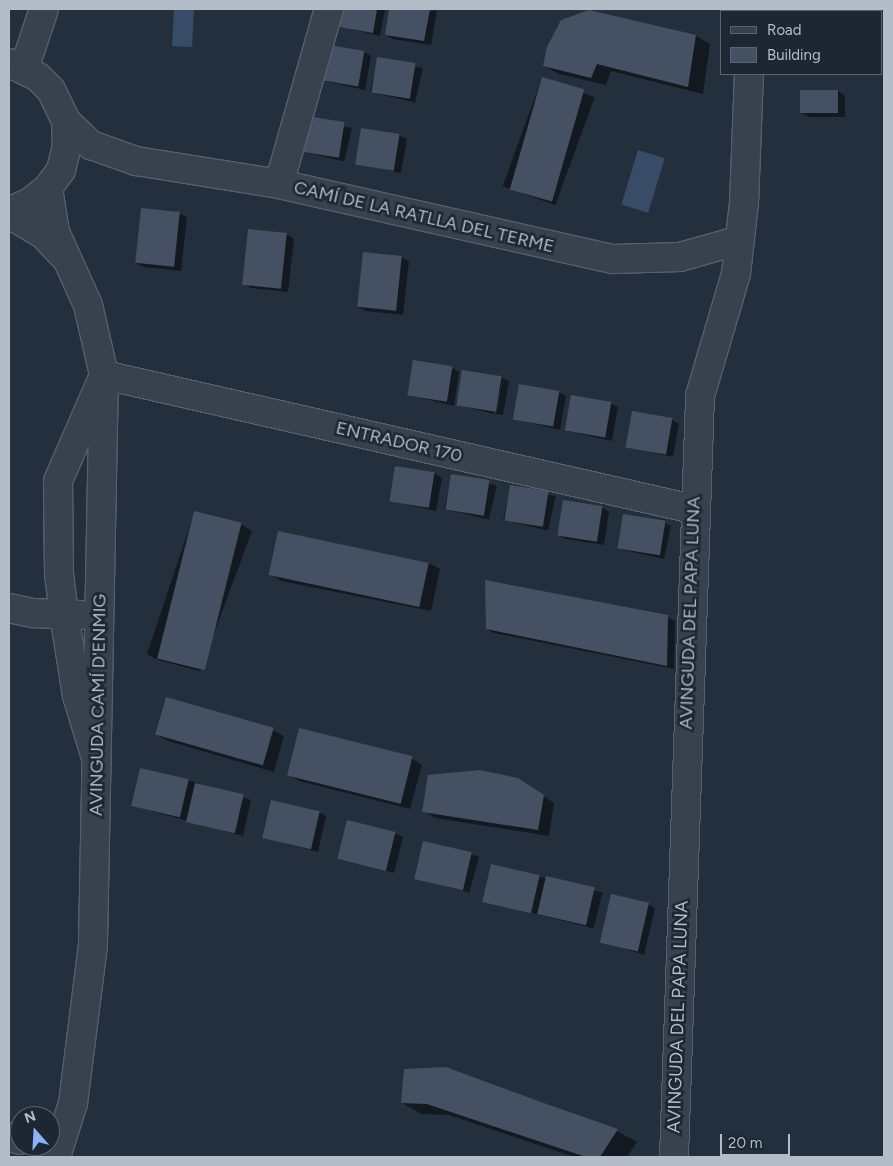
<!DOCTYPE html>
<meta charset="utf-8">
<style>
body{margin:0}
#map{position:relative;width:893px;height:1166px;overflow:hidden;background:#242f3e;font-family:Figtree,sans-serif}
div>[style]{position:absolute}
.water>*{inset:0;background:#394c67;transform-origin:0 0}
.shadow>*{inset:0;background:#0007;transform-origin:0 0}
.building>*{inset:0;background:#455162;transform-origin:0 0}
.roads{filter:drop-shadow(1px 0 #565f6c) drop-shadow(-1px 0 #565f6c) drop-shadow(0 1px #565f6c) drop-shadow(0 -1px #565f6c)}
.minor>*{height:28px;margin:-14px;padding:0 14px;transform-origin:14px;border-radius:14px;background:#38414e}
span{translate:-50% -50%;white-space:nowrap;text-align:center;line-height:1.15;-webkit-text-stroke:5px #1d2633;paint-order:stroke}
.street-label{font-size:18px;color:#b4bcc9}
.frame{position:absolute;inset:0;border:10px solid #b4bcc9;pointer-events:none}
.legend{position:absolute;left:720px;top:10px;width:162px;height:65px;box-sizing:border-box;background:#1d2633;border:1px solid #59626f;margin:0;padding:6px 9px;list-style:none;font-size:15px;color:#b4bcc9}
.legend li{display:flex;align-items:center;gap:10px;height:25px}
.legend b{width:25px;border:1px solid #59626f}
.north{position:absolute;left:10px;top:1106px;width:50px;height:50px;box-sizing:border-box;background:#1d2633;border:1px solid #59626f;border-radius:50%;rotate:341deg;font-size:14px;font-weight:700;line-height:20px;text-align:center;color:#b4bcc9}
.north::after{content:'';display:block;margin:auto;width:18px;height:22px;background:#8ab4f8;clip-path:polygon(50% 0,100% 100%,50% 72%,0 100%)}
.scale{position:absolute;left:720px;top:1134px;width:70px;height:22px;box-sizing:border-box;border:2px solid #b4bcc9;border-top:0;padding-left:6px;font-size:15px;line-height:18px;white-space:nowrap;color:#b4bcc9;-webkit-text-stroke:4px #1d2633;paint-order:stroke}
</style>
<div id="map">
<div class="water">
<i style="left:174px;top:9px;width:20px;height:37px;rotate:3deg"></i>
<i style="left:638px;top:150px;width:28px;height:57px;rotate:17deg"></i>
</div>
<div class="shadow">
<i style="clip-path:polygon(338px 9px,385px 9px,380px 36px,335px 25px)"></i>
<i style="clip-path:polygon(390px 9px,437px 11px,431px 45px,393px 39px,386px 35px)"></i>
<i style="clip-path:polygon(696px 36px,710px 44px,703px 94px,611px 71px,606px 85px,559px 74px,544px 66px)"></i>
<i style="clip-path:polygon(364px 52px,371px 56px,365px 90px,320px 80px)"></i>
<i style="left:378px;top:58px;width:46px;height:35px;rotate:13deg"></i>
<i style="left:542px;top:78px;width:56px;height:115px;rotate:20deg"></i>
<i style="clip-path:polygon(838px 91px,845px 96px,845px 117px,809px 117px,801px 113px)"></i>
<i style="left:307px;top:118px;width:46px;height:34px;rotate:13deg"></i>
<i style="clip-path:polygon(399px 135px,407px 139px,401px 173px,356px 163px)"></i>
<i style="clip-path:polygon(179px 213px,187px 217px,181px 271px,144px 267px,136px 263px)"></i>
<i style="clip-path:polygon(287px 234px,294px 239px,288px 292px,251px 288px,244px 284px)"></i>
<i style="clip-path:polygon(401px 257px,409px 261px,403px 315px,366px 311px,358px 307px)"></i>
<i style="clip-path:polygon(452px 368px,459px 372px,454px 406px,408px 395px)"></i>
<i style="clip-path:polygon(501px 377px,509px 381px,503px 415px,496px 414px,503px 378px,494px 414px,458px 405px)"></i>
<i style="clip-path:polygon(559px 392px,566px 396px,560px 430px,515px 419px)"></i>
<i style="clip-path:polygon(610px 403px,618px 407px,612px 441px,567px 431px)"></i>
<i style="clip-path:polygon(672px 420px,679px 424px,673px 457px,628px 447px)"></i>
<i style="clip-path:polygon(434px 473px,442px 478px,436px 511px,391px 501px)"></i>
<i style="left:452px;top:475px;width:46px;height:35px;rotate:13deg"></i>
<i style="left:511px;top:486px;width:46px;height:35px;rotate:13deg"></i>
<i style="clip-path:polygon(602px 507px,609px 512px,604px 545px,566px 539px,558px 535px)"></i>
<i style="clip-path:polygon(194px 513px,241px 524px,252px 531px,200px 671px,158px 660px,147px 654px)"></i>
<i style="clip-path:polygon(664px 522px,671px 526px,664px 559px,619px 549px)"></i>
<i style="clip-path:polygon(429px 563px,440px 569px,431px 611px,281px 581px,270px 574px)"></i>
<i style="clip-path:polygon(667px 617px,675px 621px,674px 669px,494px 633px,487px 629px)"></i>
<i style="clip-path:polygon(273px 730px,284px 736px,274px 772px,168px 741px,157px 735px)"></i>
<i style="clip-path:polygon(411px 758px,422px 765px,410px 809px,299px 781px,288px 774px)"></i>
<i style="clip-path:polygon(188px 780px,251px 800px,243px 836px,133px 806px)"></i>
<i style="clip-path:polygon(529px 786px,554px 803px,549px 836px,435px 818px,424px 811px)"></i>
<i style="clip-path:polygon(319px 812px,326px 816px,318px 852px,264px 837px)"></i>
<i style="clip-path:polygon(395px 833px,403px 837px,394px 873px,340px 858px)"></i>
<i style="left:424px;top:842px;width:57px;height:37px;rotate:15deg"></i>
<i style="left:492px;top:865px;width:114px;height:37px;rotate:14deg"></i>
<i style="clip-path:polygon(648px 904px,655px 908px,644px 955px,600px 941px)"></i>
<i style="clip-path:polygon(446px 1068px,617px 1131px,637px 1142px,627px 1157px,574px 1157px,449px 1115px,422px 1114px,402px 1103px)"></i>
</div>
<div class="building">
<i style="clip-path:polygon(336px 9px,377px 9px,373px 33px,334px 26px)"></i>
<i style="clip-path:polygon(389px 9px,430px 9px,424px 41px,385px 35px)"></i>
<i style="clip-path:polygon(589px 10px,696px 35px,688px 87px,597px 64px,591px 78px,543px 66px,547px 47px,561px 20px)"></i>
<i style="left:324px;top:44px;width:41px;height:36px;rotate:10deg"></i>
<i style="left:377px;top:57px;width:39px;height:36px;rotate:9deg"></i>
<i style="left:542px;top:77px;width:44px;height:117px;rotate:16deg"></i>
<i style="left:800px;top:90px;width:38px;height:23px"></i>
<i style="left:306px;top:116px;width:39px;height:36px;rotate:9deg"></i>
<i style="left:361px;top:128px;width:39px;height:37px;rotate:9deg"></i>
<i style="left:141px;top:208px;width:39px;height:55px;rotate:6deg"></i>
<i style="left:248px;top:229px;width:39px;height:56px;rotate:6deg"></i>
<i style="left:363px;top:252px;width:39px;height:55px;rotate:6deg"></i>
<i style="left:413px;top:360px;width:40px;height:36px;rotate:9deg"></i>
<i style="left:462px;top:370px;width:40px;height:36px;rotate:9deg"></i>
<i style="left:519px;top:384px;width:41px;height:36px;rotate:10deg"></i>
<i style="left:571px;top:395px;width:41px;height:36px;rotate:10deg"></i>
<i style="left:632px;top:411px;width:41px;height:37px;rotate:10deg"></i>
<i style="left:395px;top:466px;width:40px;height:36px;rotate:9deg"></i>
<i style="left:451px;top:474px;width:39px;height:36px;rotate:9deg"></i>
<i style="left:510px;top:485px;width:39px;height:36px;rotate:9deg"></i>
<i style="left:563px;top:500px;width:40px;height:36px;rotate:9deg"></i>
<i style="left:194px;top:511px;width:49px;height:152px;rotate:14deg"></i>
<i style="left:623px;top:514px;width:43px;height:35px;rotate:9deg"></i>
<i style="left:278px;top:531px;width:154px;height:45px;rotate:12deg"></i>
<i style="clip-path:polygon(485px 580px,668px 615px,667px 666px,486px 629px)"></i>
<i style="left:166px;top:697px;width:112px;height:39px;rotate:16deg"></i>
<i style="left:299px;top:728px;width:117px;height:49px;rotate:14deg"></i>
<i style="left:140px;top:768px;width:50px;height:39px;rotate:13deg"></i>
<i style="clip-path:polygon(479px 770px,518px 778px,544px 795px,538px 830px,422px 812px,428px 775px)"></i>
<i style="left:195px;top:783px;width:50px;height:40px;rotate:13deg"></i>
<i style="left:271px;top:800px;width:50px;height:39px;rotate:13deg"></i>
<i style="left:347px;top:820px;width:50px;height:40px;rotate:14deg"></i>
<i style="left:423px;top:841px;width:50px;height:39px;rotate:13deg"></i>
<i style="left:491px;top:864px;width:50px;height:39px;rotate:13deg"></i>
<i style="left:546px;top:876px;width:50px;height:39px;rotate:13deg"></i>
<i style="left:611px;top:894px;width:39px;height:50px;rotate:13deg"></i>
<i style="clip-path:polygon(446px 1067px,538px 1101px,618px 1129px,600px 1157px,586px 1157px,427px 1104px,401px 1103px,404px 1069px)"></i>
</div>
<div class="roads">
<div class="minor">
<i style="left:751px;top:11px;width:2px;rotate:-90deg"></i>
<i style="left:9px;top:63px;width:32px;rotate:26deg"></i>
<i style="left:38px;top:77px;width:18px;rotate:45deg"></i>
<i style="left:51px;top:90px;width:34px;rotate:64deg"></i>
<i style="left:66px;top:121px;width:25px;rotate:88deg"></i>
<i style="left:67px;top:146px;width:25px;rotate:104deg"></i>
<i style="left:61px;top:170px;width:22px;rotate:126deg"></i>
<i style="left:48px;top:188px;width:24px;rotate:142deg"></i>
<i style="left:29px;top:203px;width:22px;rotate:158deg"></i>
<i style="left:24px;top:69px;width:63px;rotate:-71.6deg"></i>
<i style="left:66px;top:121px;width:35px;rotate:44deg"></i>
<i style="left:91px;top:145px;width:48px;rotate:19.6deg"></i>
<i style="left:136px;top:161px;width:145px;rotate:9.1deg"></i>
<i style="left:279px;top:184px;width:342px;rotate:12.7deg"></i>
<i style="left:613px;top:259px;width:67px;rotate:-1.7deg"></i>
<i style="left:680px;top:257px;width:62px;rotate:-15.8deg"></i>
<i style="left:279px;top:184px;width:182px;rotate:-74.1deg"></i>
<i style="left:48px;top:188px;width:45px;rotate:81deg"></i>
<i style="left:55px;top:232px;width:80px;rotate:65.7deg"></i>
<i style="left:88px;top:305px;width:72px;rotate:77.1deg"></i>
<i style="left:104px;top:375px;width:570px;rotate:91.11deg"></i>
<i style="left:93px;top:945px;width:159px;rotate:97.2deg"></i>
<i style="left:73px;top:1103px;width:57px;rotate:107.5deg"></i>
<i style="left:9px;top:214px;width:41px;rotate:31deg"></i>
<i style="left:44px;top:235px;width:26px;rotate:47deg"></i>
<i style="left:9px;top:608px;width:25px;rotate:12deg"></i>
<i style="left:33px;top:613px;width:47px;rotate:2.4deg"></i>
<i style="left:96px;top:758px;width:65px;rotate:-107deg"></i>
<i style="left:77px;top:696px;width:83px;rotate:-99deg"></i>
<i style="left:64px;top:614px;width:40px;rotate:-97.1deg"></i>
<i style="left:59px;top:574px;width:93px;rotate:-90.6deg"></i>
<i style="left:58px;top:481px;width:116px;rotate:-66.5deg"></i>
<i style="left:104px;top:375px;width:604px;rotate:12.82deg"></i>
<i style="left:9px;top:1137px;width:11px;rotate:15deg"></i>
<i style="left:674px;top:1157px;width:761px;rotate:-88.04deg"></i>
<i style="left:700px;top:396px;width:127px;rotate:-73.6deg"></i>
<i style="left:736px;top:274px;width:71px;rotate:-83.6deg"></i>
<i style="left:744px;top:203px;width:129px;rotate:-87.8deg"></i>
</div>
</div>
<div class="street-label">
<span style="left:424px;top:217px;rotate:13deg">CAMÍ DE LA RATLLA DEL TERME</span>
<span style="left:399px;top:442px;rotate:13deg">ENTRADOR 170</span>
<span style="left:690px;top:613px;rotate:-88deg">AVINGUDA DEL PAPA LUNA</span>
<span style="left:98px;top:705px;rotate:-89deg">AVINGUDA CAMÍ D'ENMIG</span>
<span style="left:678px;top:1017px;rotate:-88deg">AVINGUDA DEL PAPA LUNA</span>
</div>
<div class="frame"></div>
<ul class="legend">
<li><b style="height:6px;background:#38414e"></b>Road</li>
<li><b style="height:14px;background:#455162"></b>Building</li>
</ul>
<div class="north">N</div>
<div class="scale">20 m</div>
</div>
